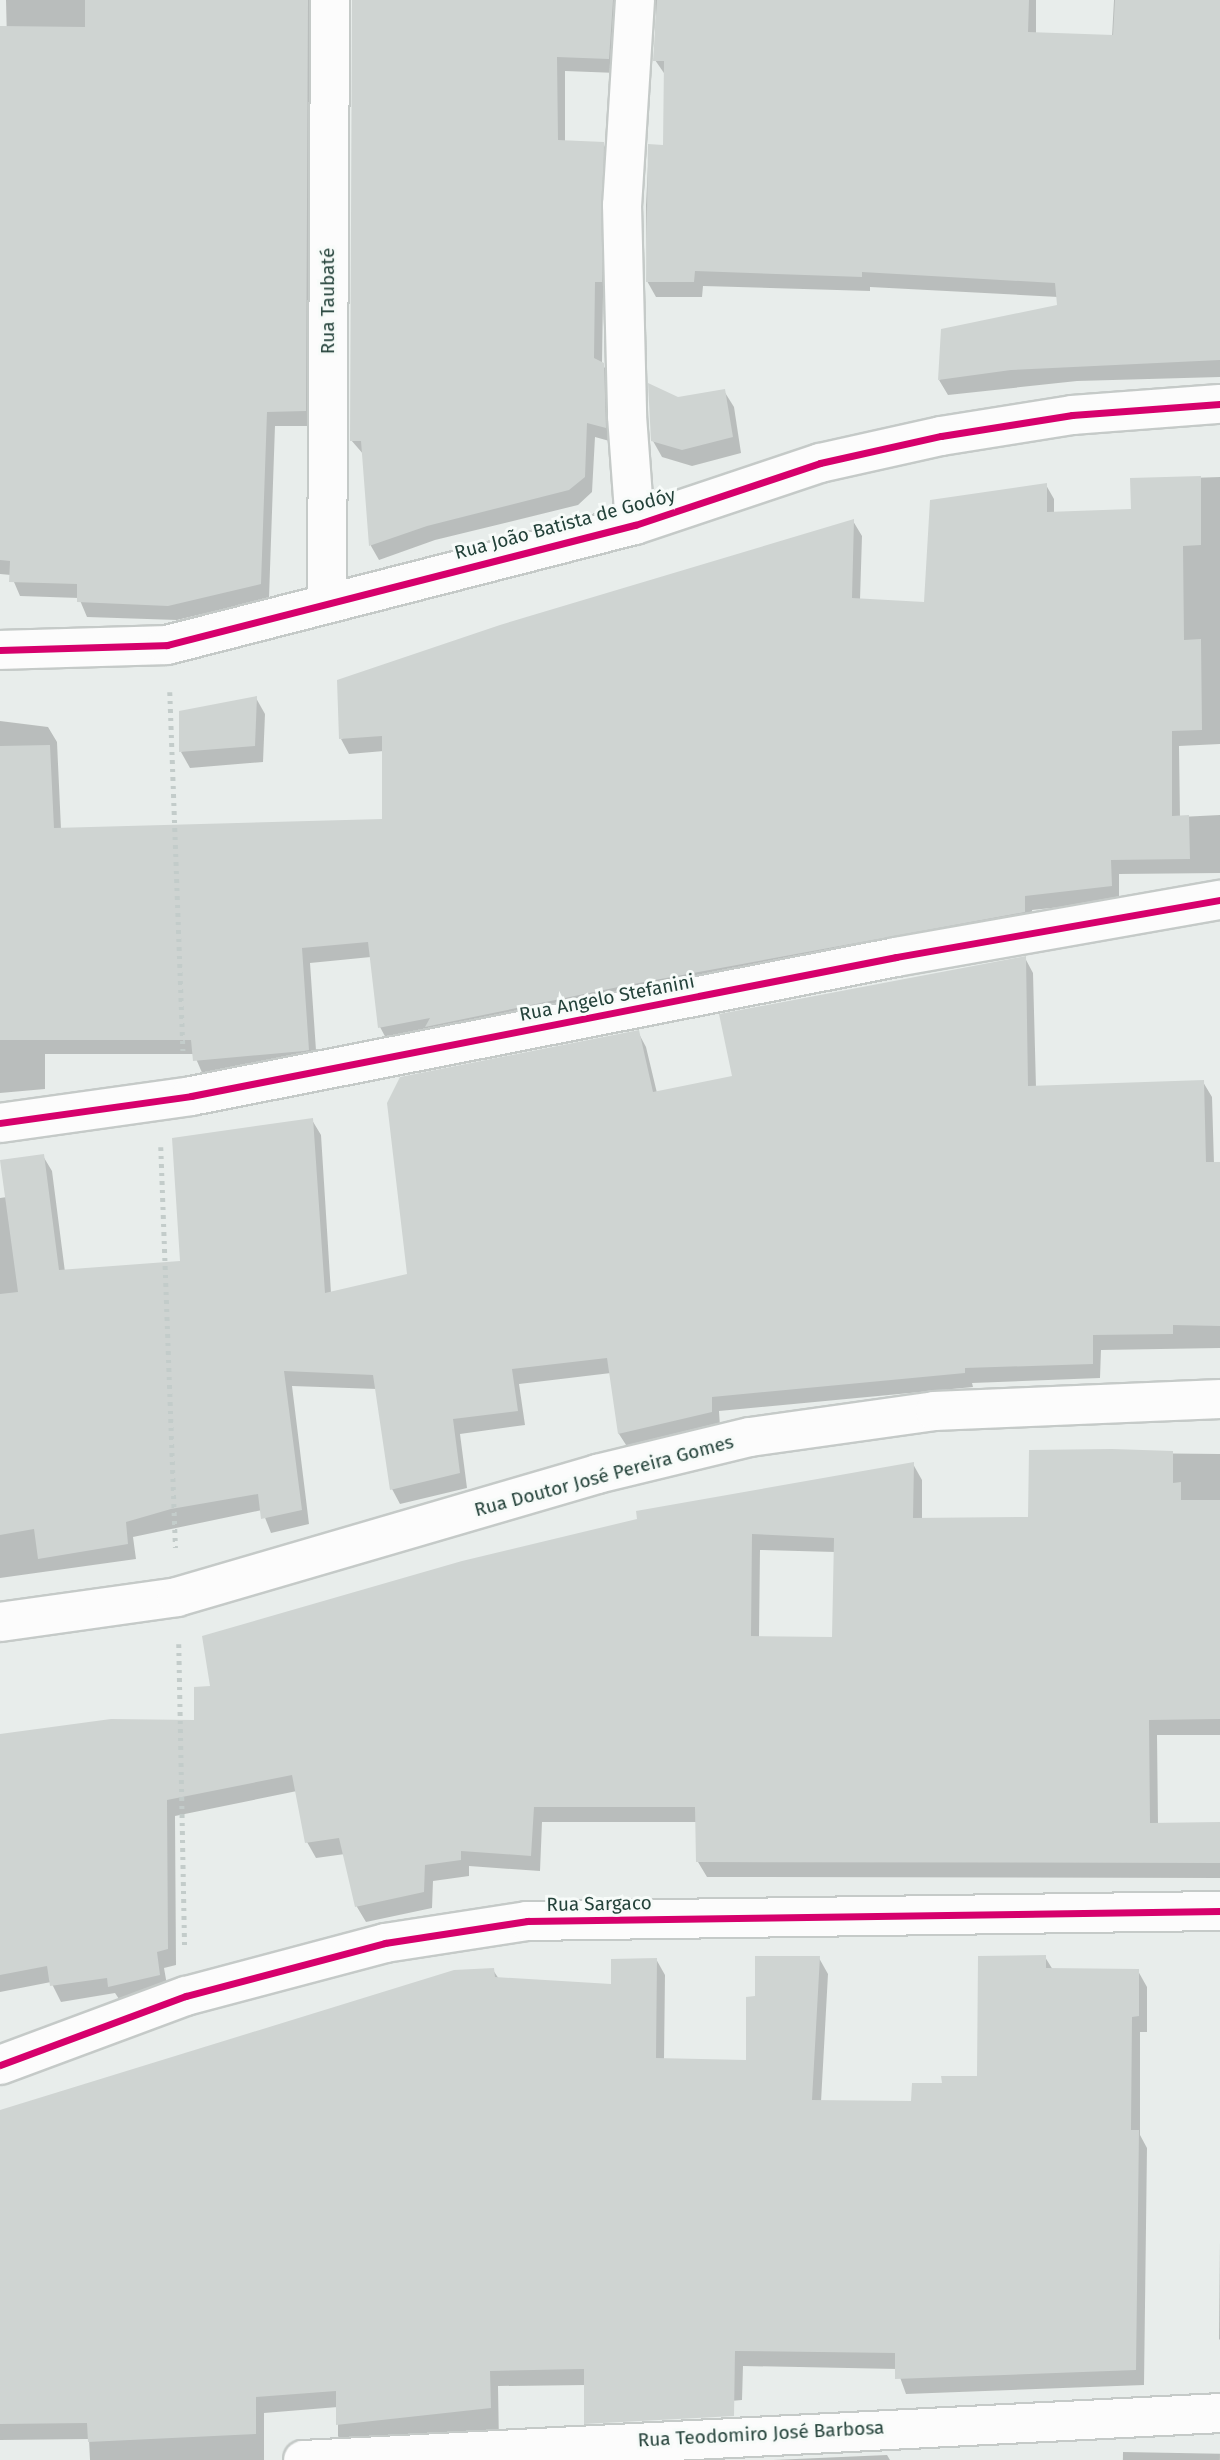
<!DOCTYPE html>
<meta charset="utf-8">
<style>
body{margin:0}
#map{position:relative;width:1220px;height:2460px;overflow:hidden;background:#e8edeb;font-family:"Fira Sans",sans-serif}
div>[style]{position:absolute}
.shadow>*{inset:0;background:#0003;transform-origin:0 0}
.building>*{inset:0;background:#cfd4d2}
.path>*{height:4.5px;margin-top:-2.25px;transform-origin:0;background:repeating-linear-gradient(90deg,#c3ccca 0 3.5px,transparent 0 8.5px)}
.roads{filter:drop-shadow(2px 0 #c5cac8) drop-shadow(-2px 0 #c5cac8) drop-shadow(0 2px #c5cac8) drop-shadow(0 -2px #c5cac8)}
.street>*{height:38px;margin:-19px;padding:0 19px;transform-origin:19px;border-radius:19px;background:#fcfcfc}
.secondary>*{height:38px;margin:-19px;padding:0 19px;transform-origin:19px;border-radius:19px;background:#fcfcfc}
.cycleway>*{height:7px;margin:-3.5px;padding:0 3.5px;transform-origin:3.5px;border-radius:3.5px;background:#d6006c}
span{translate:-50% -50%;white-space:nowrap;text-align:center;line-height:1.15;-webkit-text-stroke:6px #f7fbf9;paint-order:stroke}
.street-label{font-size:19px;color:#24423a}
</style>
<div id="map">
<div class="shadow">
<i style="clip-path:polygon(6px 0,325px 0,314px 426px,275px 426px,269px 598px,177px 620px,87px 617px,79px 598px,20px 596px,11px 575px,0 574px,0 37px,7px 41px)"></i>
<i style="clip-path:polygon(354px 0,621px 0,617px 73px,565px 71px,565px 142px,603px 144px,612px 159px,610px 296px,603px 296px,602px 363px,611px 379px,613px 442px,595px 437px,592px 492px,578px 505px,435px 540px,379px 560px,371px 546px,364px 455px,351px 440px)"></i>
<i style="clip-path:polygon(656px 0,1036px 0,1036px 34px,1112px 37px,1114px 0,1220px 0,1220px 377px,1077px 381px,948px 395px,939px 380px,1059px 306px,1058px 297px,870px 287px,870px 291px,703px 286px,702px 297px,656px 297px,647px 281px,646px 205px,649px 146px,665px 146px,666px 76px,655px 60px)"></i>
<i style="clip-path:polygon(724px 391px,734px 407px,741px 453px,692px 466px,662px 457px,653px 441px)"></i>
<i style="clip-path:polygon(1220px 477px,1220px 744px,1179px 746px,1180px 817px,1220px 815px,1220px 873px,1119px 874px,1119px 901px,1032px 910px,1033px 927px,388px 1042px,380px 1027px,371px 957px,310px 963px,317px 1065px,203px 1075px,194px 1054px,45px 1054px,45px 1089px,0 1093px,0 721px,48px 727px,57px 742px,61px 829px,384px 821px,384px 751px,349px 754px,341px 739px,853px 521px,862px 536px,860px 600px,926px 604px,932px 501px,1046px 485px,1054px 499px,1054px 514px,1133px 511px,1132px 480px)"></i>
<i style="clip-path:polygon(256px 698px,265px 714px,263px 762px,190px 768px,181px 752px)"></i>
<i style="clip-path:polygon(1025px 958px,1033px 973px,1036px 1087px,1203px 1082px,1212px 1097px,1214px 1164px,1220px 1163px,1220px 1348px,1101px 1350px,1100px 1378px,972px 1383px,973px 1387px,719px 1411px,720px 1427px,628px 1448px,619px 1434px,611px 1373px,519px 1384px,525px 1425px,460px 1434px,467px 1488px,400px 1504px,392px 1489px,377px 1389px,292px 1386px,309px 1524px,271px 1533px,262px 1510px,133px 1537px,136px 1559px,0 1578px,0 1198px,7px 1197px,43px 1156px,52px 1171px,65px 1272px,182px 1262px,312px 1120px,321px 1135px,331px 1293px,409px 1275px,638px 1032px,646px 1047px,657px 1093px,735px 1077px)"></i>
<i style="clip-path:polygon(evenodd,1030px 1452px,1220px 1454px,1220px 1735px,1157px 1735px,1158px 1824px,1220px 1824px,1220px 1878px,707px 1877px,698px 1862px,697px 1822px,542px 1822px,540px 1871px,469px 1866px,469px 1876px,433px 1881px,432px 1908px,366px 1922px,357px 1907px,345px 1854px,316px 1858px,307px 1842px,297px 1791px,175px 1816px,176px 1965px,164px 1968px,167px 1985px,119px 1999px,115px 1993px,61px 2002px,51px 1982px,0 1992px,0 1736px,196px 1722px,212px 1688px,913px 1464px,922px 1480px,922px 1520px,1030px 1519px,1030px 1452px,760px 1550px,835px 1552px,834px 1639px,759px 1637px,760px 1550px)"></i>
<i style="clip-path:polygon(1045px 1957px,1053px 1970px,1138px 1971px,1147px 1987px,1147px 2032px,1140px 2032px,1140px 2135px,1147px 2148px,1144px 2385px,906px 2394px,897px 2369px,743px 2366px,742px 2400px,595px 2413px,586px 2385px,498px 2386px,499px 2444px,347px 2452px,338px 2436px,338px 2407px,264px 2413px,264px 2460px,90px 2460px,89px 2439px,0 2440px,0 2112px,493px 1970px,499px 1979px,613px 1986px,656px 1959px,665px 1975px,664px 2060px,747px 2062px,756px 1998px,819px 1958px,828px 1974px,821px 2102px,913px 2103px,943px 2085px,978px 2078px)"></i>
<i style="clip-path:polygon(1220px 2240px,1220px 2340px,1219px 2339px)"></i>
<i style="left:1123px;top:2452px;width:97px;height:8px;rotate:1deg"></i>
<i style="clip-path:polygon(887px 2455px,890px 2460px,773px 2460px)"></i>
</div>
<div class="building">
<i style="clip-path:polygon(85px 0,308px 0,306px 411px,267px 412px,261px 584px,168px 606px,77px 602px,77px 584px,9px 582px,10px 561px,0 560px,0 26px,85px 27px)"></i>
<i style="clip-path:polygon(352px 0,613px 0,609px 59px,557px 57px,558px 140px,604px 142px,602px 282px,595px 282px,594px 358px,604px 363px,606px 428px,587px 423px,585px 477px,569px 490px,427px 526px,369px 546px,361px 441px,350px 441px)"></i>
<i style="clip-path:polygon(657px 0,1029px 0,1028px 32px,1113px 35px,1115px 0,1220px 0,1220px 360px,1011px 370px,938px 380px,941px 329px,1057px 305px,1055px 283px,862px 272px,862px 277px,695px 271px,694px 282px,646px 282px,648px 144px,663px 145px,664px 61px,653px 61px)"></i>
<i style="clip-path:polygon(648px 383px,678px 397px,725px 389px,733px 437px,682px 450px,651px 441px)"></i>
<i style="clip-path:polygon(1201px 476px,1201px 545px,1183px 546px,1184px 640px,1201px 639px,1202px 730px,1172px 731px,1172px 816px,1189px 815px,1190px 859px,1111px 860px,1112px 886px,1025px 896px,1025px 912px,628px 985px,425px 1027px,430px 1018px,378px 1028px,368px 942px,302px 948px,309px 1050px,304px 1051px,193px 1061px,191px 1040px,0 1040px,0 746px,50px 745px,54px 828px,382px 819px,382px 736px,339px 739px,337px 680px,500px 625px,854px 519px,852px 598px,924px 602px,930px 500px,1047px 483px,1047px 512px,1131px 509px,1130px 478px)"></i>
<i style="clip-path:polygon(257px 696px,255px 746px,179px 752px,179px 711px)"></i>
<i style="clip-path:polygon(1026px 956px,1028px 1086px,1204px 1080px,1206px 1162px,1220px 1162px,1220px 1326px,1173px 1325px,1173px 1334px,1093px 1335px,1093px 1364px,965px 1368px,965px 1373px,712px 1397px,712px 1412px,618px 1434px,607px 1358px,512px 1369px,518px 1411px,453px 1419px,460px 1473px,390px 1490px,373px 1375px,284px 1371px,302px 1510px,261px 1519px,258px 1494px,171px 1509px,126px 1522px,128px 1544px,38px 1559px,34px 1529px,0 1535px,0 1294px,18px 1292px,0 1160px,44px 1154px,59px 1270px,180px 1261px,172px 1138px,313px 1118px,325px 1293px,407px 1274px,387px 1103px,400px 1077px,639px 1030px,653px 1092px,732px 1076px,719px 1014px)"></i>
<i style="clip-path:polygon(evenodd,1112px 1449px,1173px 1451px,1173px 1483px,1181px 1482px,1181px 1500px,1220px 1500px,1220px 1719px,1149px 1720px,1150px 1823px,1220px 1822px,1220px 1863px,696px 1862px,695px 1807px,534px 1807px,531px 1856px,461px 1851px,461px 1860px,425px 1865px,424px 1892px,355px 1907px,339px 1838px,305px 1843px,292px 1775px,167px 1800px,168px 1949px,157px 1952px,160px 1975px,108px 1987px,107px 1978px,50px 1986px,47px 1966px,0 1975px,0 1734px,111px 1719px,194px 1720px,194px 1687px,210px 1686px,202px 1636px,462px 1561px,637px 1519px,636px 1511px,914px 1462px,913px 1518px,1028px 1517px,1029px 1450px,1112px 1449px,752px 1534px,834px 1538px,832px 1637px,751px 1636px,752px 1534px)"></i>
<i style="clip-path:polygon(1046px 1955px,1046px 1968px,1139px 1969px,1139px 2016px,1132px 2017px,1131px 2130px,1139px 2130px,1136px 2370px,895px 2379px,895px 2353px,735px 2351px,734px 2416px,584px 2424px,584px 2369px,490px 2371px,491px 2408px,336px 2425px,336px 2391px,256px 2397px,256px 2434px,88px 2442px,87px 2423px,0 2424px,0 2110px,454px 1970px,494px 1968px,495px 1977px,611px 1984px,611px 1959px,657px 1958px,656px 2058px,746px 2060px,746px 1997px,755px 1996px,755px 1956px,820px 1956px,812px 2100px,911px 2101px,912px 2083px,942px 2083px,941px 2076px,977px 2076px,978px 1956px)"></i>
</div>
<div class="path">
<i style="left:170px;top:692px;width:359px;rotate:87.9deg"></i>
<i style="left:161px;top:1147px;width:401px;rotate:87.9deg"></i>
<i style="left:179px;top:1644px;width:303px;rotate:88.9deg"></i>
</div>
<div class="roads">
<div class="street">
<i style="left:635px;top:0;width:205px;rotate:93.6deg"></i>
<i style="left:622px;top:205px;width:211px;rotate:88.6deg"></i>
<i style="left:627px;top:416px;width:109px;rotate:85.8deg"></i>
<i style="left:327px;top:602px;width:602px;rotate:-89.71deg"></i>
<i style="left:0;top:650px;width:167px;rotate:-1.7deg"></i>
<i style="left:167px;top:645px;width:483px;rotate:-14.4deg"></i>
<i style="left:635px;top:525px;width:195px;rotate:-18.5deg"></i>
<i style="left:820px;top:463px;width:124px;rotate:-12.6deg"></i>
<i style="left:941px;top:436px;width:133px;rotate:-9.1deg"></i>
<i style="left:1072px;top:415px;width:148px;rotate:-4.3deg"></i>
<i style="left:0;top:1123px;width:193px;rotate:-8deg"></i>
<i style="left:191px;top:1096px;width:719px;rotate:-11.15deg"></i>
<i style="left:896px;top:957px;width:329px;rotate:-10deg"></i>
<i style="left:0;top:2065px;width:198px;rotate:-20.4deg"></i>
<i style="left:186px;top:1996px;width:206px;rotate:-14.9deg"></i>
<i style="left:385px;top:1943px;width:144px;rotate:-8.8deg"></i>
<i style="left:527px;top:1921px;width:693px;rotate:-0.83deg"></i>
<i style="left:303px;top:2460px;width:918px;rotate:-2.93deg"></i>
</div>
<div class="secondary">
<i style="left:0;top:1622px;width:179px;rotate:-8deg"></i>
<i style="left:177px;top:1597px;width:438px;rotate:-16.3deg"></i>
<i style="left:597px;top:1474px;width:157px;rotate:-13.6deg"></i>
<i style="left:750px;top:1437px;width:187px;rotate:-8deg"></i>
<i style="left:935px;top:1411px;width:285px;rotate:-2.4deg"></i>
</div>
</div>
<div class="cycleway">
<i style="left:0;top:650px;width:167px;rotate:-1.7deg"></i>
<i style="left:167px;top:645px;width:483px;rotate:-14.4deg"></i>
<i style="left:635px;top:525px;width:195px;rotate:-18.5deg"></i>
<i style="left:820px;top:463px;width:124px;rotate:-12.6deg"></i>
<i style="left:941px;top:436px;width:133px;rotate:-9.1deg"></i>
<i style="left:1072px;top:415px;width:148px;rotate:-4.3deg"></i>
<i style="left:0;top:1123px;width:193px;rotate:-8deg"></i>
<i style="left:191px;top:1096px;width:719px;rotate:-11.15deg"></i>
<i style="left:896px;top:957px;width:329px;rotate:-10deg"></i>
<i style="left:0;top:2065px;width:198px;rotate:-20.4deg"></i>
<i style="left:186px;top:1996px;width:206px;rotate:-14.9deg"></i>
<i style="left:385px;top:1943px;width:144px;rotate:-8.8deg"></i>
<i style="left:527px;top:1921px;width:693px;rotate:-0.83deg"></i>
</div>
<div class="street-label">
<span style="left:328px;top:301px;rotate:-90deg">Rua Taubaté</span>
<span style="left:565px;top:524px;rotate:-15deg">Rua João Batista de Godóy</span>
<span style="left:607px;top:998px;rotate:-11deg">Rua Angelo Stefanini</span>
<span style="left:604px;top:1476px;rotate:-15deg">Rua Doutor José Pereira Gomes</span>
<span style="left:599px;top:1904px;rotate:-1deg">Rua Sargaco</span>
<span style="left:761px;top:2434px;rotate:-3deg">Rua Teodomiro José Barbosa</span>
</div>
</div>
